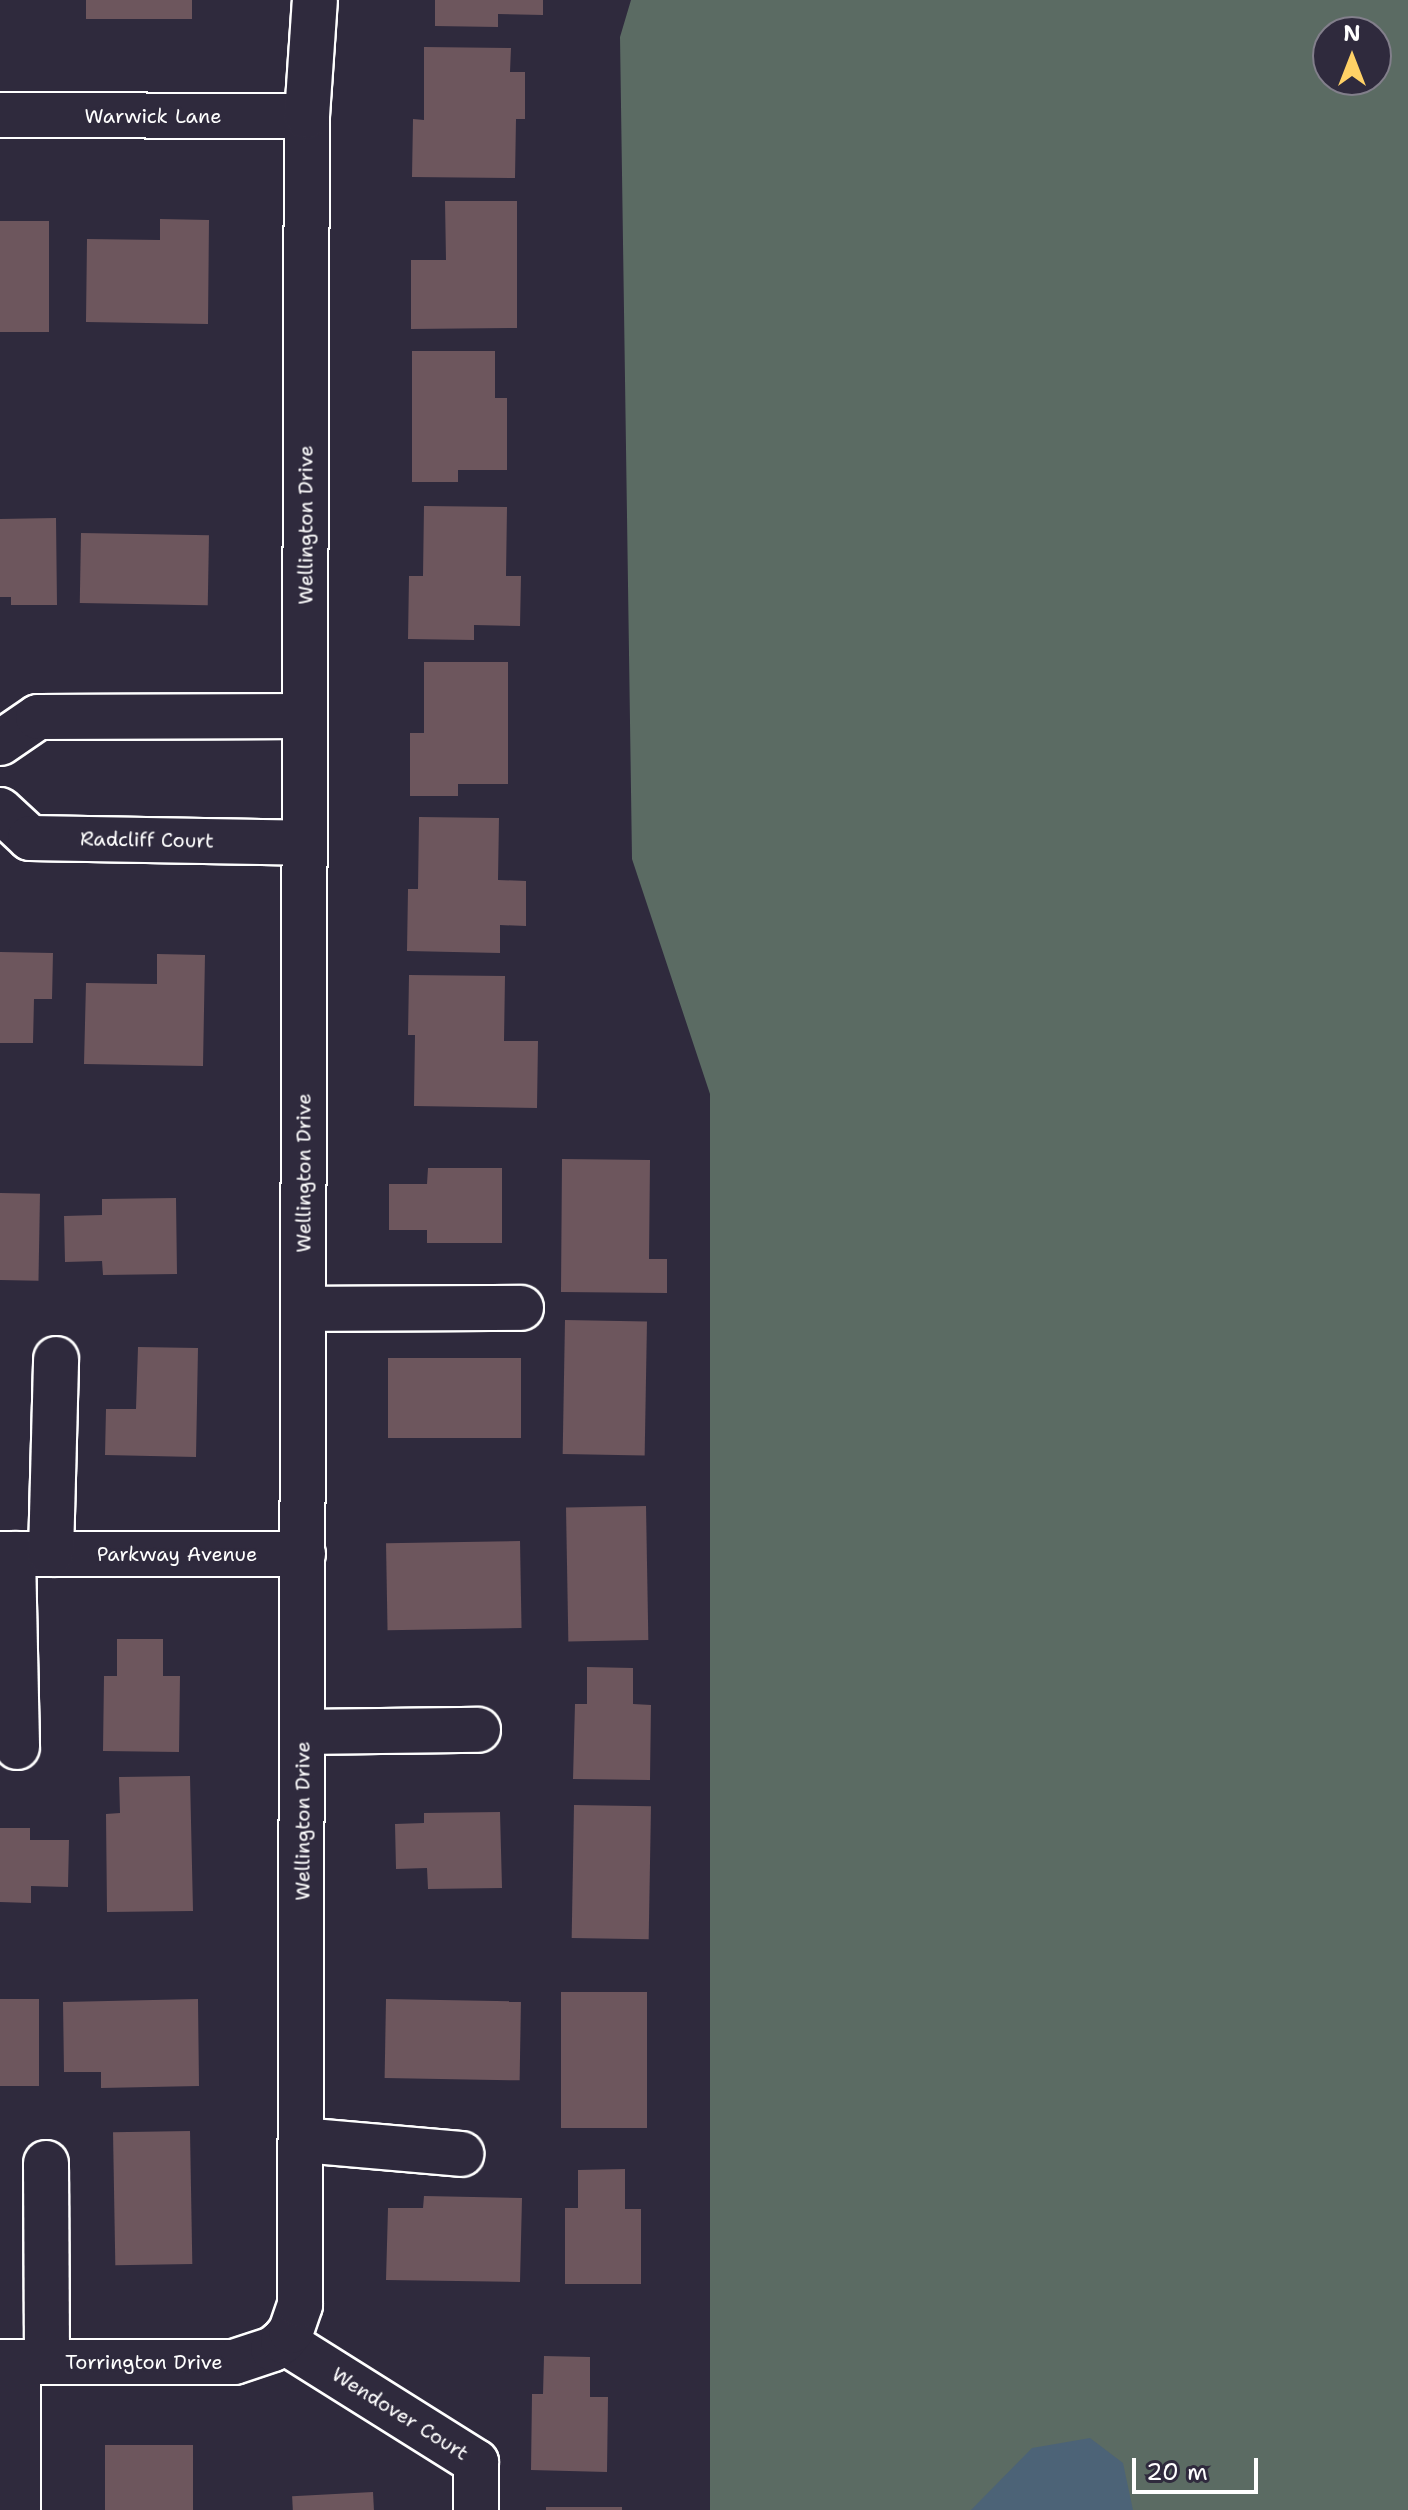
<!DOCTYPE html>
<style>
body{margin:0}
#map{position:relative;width:1408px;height:2510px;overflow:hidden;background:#2f2a3d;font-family:"Shantell Sans",sans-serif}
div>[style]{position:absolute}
.green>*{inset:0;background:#5b6b63}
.water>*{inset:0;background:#4c6377}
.building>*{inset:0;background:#6d565d;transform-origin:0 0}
.roads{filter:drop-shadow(2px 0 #fff) drop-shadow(-2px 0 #fff) drop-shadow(0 2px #fff) drop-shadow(0 -2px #fff)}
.minor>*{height:44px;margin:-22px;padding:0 22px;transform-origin:22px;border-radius:22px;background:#2f2a3d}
span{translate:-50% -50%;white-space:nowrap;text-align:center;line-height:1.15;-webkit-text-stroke:6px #2f2a3d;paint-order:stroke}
.street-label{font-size:20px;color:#fff}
.north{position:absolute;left:1312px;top:16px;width:80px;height:80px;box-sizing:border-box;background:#2f2a3d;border:2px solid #827f8b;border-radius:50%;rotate:0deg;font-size:22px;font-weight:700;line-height:32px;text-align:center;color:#fff}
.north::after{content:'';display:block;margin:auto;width:28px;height:36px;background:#ffd166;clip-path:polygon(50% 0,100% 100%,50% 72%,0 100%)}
.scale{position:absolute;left:1132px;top:2458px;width:126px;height:36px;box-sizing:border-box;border:4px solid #fff;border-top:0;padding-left:10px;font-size:24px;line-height:28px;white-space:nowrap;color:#fff;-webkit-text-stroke:6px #2f2a3d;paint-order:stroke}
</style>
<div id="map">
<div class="green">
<i style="clip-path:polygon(evenodd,631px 0,1408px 0,1408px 2510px,710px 2510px,710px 1094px,632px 859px,620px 37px,631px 0,1328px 32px,1376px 32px,1376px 80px,1328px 80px,1328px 32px)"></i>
</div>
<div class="water">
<i style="clip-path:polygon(1090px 2438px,1123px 2463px,1133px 2510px,971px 2510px,1032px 2448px)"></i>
</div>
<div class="building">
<i style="left:86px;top:0;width:106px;height:19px"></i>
<i style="clip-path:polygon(435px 0,543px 0,543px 15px,498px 14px,498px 27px,435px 26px)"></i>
<i style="clip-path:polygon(424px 47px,511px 48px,510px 72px,525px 72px,525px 119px,516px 119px,515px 178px,412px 177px,413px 119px,424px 120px)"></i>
<i style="clip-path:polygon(445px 201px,517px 201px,517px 328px,411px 329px,411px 260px,446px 260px)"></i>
<i style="clip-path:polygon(160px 219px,209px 220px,208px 324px,86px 322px,87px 239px,160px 240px)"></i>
<i style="left:0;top:221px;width:49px;height:111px"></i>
<i style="clip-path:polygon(412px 351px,495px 351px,495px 398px,507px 398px,507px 470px,458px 470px,458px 482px,412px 482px)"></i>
<i style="clip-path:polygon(424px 506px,507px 507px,506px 576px,521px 576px,520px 626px,474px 625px,474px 640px,408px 639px,409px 576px,423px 576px)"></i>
<i style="clip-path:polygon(56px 518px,57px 605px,11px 605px,11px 597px,0 597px,0 519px)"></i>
<i style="left:81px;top:533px;width:128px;height:70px;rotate:1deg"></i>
<i style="clip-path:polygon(424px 662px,508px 662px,508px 784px,458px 784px,458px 796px,410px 796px,410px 733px,424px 733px)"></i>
<i style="clip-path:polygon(419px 817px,499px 818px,498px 880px,526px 881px,526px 926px,500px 925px,500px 953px,407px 951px,408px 889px,418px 889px)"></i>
<i style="clip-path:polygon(0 952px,53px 953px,52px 999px,34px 999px,33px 1043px,0 1043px)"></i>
<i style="clip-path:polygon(157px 954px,205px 955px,203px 1066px,84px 1064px,86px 983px,157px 984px)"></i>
<i style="clip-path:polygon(409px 975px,505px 976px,504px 1041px,538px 1041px,537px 1108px,414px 1106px,415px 1035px,408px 1035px)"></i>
<i style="clip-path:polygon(562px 1159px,650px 1160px,649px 1259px,667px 1259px,667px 1293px,561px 1292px)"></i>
<i style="clip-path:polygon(428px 1168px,502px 1168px,502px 1243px,427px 1243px,427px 1230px,389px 1230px,389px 1184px,427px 1184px)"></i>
<i style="left:0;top:1193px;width:40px;height:87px;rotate:1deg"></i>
<i style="clip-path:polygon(176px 1198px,177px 1274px,103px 1275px,102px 1261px,65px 1262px,64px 1216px,102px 1215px,102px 1199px)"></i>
<i style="left:565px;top:1320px;width:82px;height:134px;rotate:1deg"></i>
<i style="clip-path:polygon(138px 1347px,198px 1348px,196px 1457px,105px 1455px,106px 1409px,136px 1409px)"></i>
<i style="left:521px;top:1358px;width:80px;height:133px;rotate:90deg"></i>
<i style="left:646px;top:1506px;width:134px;height:80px;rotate:89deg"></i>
<i style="left:520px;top:1541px;width:87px;height:134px;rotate:89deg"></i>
<i style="clip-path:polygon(117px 1639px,163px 1639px,163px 1676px,180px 1676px,179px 1752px,103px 1751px,104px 1676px,117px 1676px)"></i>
<i style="clip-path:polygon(587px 1667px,633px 1668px,633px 1704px,651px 1705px,650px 1780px,573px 1779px,575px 1704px,587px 1704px)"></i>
<i style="clip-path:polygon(190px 1776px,193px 1911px,107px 1912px,106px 1814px,120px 1813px,119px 1777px)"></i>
<i style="left:574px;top:1805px;width:77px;height:133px;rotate:1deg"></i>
<i style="clip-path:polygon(500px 1812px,502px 1888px,428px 1889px,427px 1868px,396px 1869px,395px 1824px,424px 1823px,424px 1813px)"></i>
<i style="clip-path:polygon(0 1828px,30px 1828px,30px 1840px,69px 1840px,68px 1887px,31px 1886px,31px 1903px,0 1902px)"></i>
<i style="left:561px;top:1992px;width:86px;height:136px"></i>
<i style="left:0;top:1999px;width:39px;height:87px"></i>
<i style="clip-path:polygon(198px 1999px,199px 2086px,101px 2088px,101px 2072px,64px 2072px,63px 2002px)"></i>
<i style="left:386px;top:1999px;width:135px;height:79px;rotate:1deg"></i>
<i style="left:190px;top:2131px;width:133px;height:77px;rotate:89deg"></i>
<i style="clip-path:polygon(625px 2169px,625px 2209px,641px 2209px,641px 2284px,565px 2284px,565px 2208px,578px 2208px,578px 2170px)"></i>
<i style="clip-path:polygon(424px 2196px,522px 2198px,520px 2282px,386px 2280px,388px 2208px,423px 2208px)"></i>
<i style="clip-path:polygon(544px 2356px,590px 2357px,590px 2397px,608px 2397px,607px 2472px,531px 2470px,532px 2394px,543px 2394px)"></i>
<i style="left:105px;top:2445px;width:88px;height:65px"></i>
<i style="left:373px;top:2492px;width:18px;height:81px;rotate:87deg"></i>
<i style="left:546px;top:2507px;width:76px;height:3px"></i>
</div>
<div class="roads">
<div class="minor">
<i style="left:0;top:115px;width:307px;rotate:0.2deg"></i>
<i style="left:0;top:743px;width:46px;rotate:-34.4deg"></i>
<i style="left:38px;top:717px;width:267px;rotate:-0.2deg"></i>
<i style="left:0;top:810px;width:41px;rotate:43deg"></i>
<i style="left:30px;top:838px;width:275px;rotate:1deg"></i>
<i style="left:304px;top:1309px;width:217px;rotate:-0.3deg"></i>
<i style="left:0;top:1554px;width:303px"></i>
<i style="left:13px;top:1554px;width:193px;rotate:88.8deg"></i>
<i style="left:51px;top:1554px;width:195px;rotate:-88.5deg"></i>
<i style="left:303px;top:1732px;width:175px;rotate:-0.7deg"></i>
<i style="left:302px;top:2140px;width:160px;rotate:5deg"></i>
<i style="left:46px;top:2163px;width:199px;rotate:89.7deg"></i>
<i style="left:283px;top:2341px;width:228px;rotate:32.1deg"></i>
<i style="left:476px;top:2462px;width:48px;rotate:90deg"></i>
<i style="left:0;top:2362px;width:234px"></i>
<i style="left:234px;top:2362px;width:41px;rotate:-18.4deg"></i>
<i style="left:273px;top:2349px;width:13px;rotate:-39deg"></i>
<i style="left:283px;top:2341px;width:13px;rotate:-51deg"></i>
<i style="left:291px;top:2331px;width:28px;rotate:-71deg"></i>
<i style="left:300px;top:2305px;width:2189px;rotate:-89.82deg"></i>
<i style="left:307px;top:116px;width:116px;rotate:-86.1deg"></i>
<i style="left:18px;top:2362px;width:148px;rotate:90deg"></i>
</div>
</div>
<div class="street-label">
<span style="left:153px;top:116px">Warwick Lane</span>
<span style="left:306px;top:525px;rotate:-90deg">Wellington Drive</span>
<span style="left:147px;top:840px;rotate:1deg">Radcliff Court</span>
<span style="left:304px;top:1173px;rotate:-90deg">Wellington Drive</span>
<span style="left:177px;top:1554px">Parkway Avenue</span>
<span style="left:303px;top:1821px;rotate:-90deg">Wellington Drive</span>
<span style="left:144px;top:2362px">Torrington Drive</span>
<span style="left:400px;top:2414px;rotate:32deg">Wendover Court</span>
</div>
<div class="north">N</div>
<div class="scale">20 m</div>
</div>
